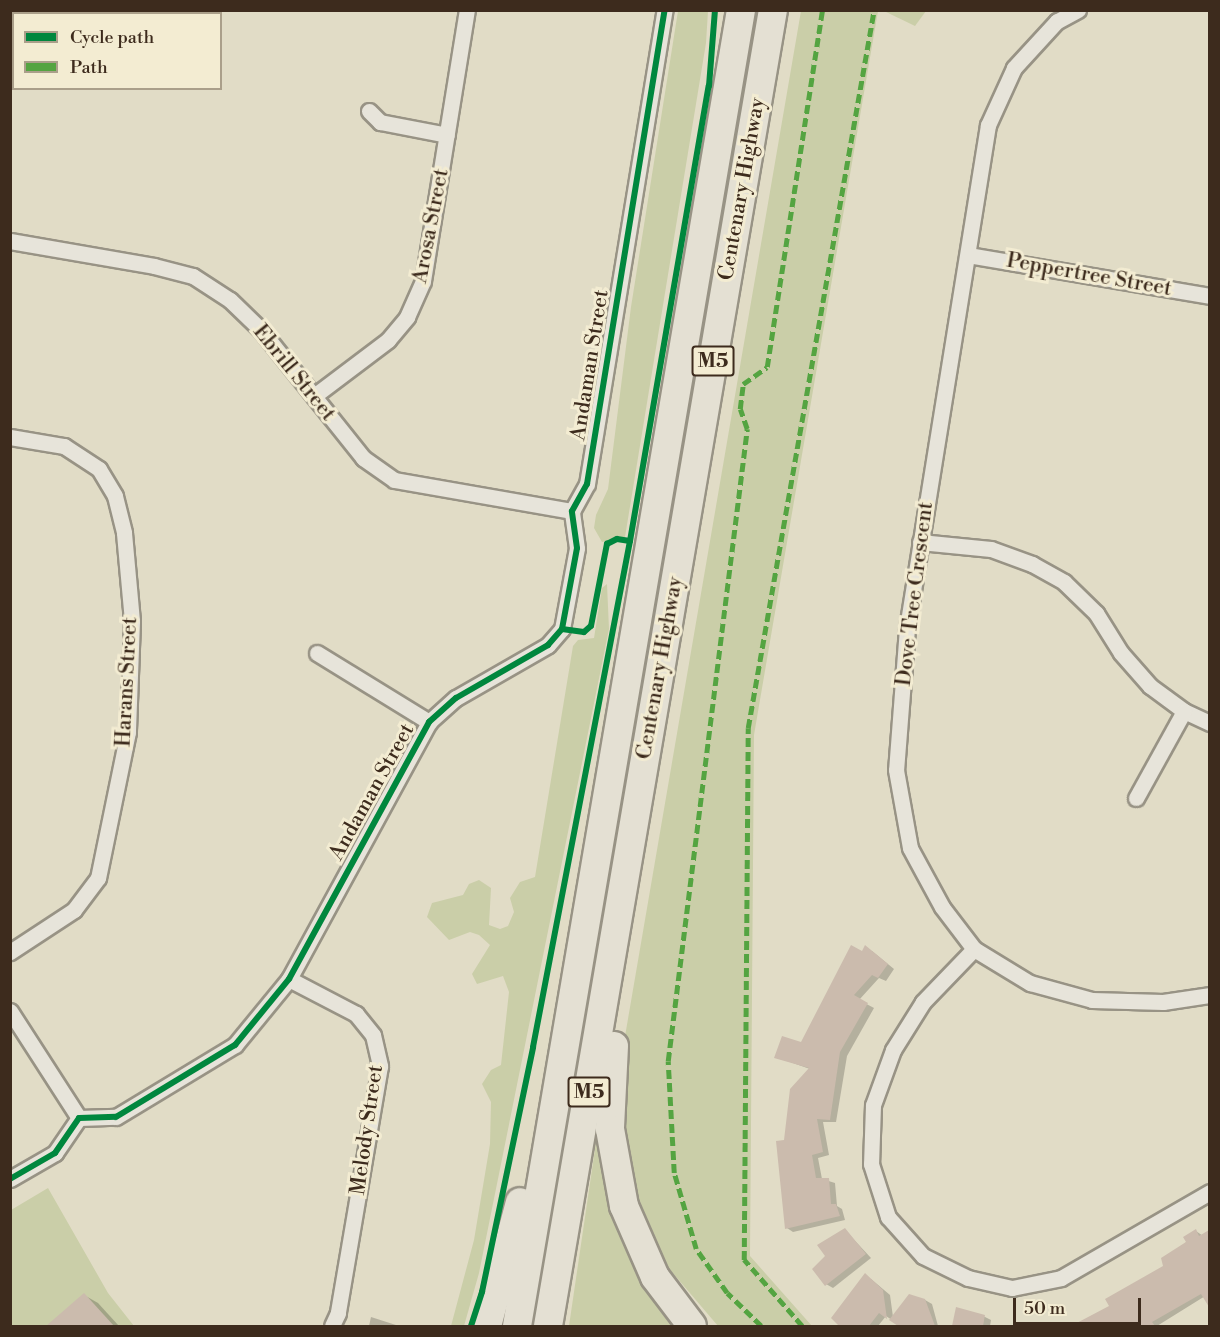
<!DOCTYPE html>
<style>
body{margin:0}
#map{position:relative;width:1220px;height:1337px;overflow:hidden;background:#e1dcc6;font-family:"Libre Bodoni",serif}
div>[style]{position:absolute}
.green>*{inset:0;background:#cacea8}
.shadow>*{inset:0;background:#0003}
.building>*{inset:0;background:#cbbbad}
.roads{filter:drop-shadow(2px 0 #989385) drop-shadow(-2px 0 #989385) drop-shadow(0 2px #989385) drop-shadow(0 -2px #989385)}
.street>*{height:15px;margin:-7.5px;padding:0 7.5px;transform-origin:7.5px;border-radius:7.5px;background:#e7e4da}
.highway>*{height:28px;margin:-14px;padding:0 14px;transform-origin:14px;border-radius:14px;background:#e4e0d3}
.quiet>*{height:4.5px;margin-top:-2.25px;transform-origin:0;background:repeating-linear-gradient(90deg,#54a441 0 9px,transparent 0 13.5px)}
.cycleway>*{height:6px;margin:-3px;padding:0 3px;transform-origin:3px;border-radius:3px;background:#00873e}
span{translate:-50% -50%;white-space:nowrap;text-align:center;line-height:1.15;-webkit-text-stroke:6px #f3ecd2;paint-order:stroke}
.shield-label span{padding:2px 4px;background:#f3ecd2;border:2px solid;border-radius:4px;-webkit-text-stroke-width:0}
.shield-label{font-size:20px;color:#3d2b1d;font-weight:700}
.street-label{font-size:21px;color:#3d2b1d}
.frame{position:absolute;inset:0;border:12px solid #3d2b1d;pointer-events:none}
.legend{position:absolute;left:12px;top:12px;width:210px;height:78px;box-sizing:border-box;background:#f3ecd2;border:2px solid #aa9f8a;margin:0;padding:8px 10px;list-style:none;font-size:18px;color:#3d2b1d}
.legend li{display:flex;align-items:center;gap:12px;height:30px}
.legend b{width:30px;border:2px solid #aa9f8a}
.scale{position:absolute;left:1013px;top:1298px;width:128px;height:27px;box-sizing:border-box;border:3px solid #3d2b1d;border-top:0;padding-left:8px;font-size:18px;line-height:21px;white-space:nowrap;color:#3d2b1d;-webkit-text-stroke:4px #f3ecd2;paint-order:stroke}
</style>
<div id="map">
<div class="green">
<i style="clip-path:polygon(678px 11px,708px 11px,706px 43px,625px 537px,602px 542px,594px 528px,596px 515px,608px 489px,631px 307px)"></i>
<i style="clip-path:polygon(801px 11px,878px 11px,754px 735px,750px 1256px,812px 1326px,718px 1326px,649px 1245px,625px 1176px,623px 1048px)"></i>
<i style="clip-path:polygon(884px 11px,926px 11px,915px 26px)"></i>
<i style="clip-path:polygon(607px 584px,609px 629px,479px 1273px,464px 1326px,451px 1326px,474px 1240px,490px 1144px,491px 1102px,482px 1084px,491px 1070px,501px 1065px,509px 992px,503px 976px,477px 984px,472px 974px,490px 945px,479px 935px,470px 932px,449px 940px,427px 917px,432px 903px,463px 895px,469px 884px,479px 880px,491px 888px,489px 925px,500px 929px,508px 926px,514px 912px,510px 898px,520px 882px,535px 877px,573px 646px,578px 640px,594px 638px,602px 588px)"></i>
<i style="clip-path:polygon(599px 1122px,678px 1326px,569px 1326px)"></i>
<i style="clip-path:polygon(48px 1188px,108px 1293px,134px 1326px,11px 1326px,11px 1210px)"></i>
</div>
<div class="shadow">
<i style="clip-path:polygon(872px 951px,894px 969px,886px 981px,879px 978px,859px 1000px,874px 1008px,847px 1056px,836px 1122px,823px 1122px,829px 1155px,818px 1158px,822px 1179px,835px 1183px,837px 1206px,842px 1209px,845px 1220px,793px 1232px,787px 1228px,785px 1142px,810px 1069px,776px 1057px,802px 1043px,863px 953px)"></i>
<i style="clip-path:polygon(845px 1230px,871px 1258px,833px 1288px,826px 1284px,827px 1256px)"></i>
<i style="clip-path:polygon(1196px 1231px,1203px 1236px,1210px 1235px,1210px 1293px,1157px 1326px,1125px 1326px,1121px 1321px,1120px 1326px,1074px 1326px,1111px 1306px,1165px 1266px)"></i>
<i style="clip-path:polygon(871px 1279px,890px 1295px,893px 1317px,925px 1300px,932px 1304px,938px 1326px,901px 1326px,886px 1316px,878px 1326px,841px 1326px,833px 1318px)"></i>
<i style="clip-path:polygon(84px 1295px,98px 1303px,119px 1326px,47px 1326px)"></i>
<i style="clip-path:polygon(957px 1309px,985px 1317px,991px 1320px,990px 1326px,954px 1326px)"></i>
<i style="clip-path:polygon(371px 1317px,399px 1326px,369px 1326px)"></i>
</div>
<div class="building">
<i style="clip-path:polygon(851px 945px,862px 951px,865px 945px,888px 964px,878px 978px,872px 975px,854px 995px,868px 1003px,840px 1052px,830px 1120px,817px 1119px,823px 1152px,812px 1155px,816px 1178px,829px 1178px,831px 1204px,836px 1204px,840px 1216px,785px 1229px,776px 1141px,784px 1140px,790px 1089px,809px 1068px,774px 1058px,782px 1036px,801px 1042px)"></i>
<i style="clip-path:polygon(845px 1228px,866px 1254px,825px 1286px,812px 1269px,825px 1256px,817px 1245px)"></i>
<i style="clip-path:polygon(1196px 1229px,1199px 1236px,1209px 1230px,1209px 1307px,1201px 1294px,1152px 1322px,1155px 1326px,1071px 1326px,1109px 1306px,1105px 1299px,1163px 1266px,1161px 1258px,1186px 1242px,1183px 1237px)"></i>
<i style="clip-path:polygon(865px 1273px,883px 1290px,887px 1319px,879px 1313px,869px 1326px,839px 1326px,831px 1318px)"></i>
<i style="clip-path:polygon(84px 1293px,114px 1326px,46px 1326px)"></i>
<i style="clip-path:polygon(909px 1294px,925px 1299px,935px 1326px,898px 1326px,889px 1320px)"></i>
<i style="clip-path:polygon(956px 1307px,985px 1315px,983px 1326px,952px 1326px)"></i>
</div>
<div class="roads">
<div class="street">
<i style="left:1078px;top:10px;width:24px;rotate:152deg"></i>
<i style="left:1057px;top:21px;width:64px;rotate:132.5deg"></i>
<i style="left:1014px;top:68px;width:63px;rotate:114.5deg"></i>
<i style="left:988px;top:125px;width:509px;rotate:99.15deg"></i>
<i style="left:907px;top:628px;width:142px;rotate:94.4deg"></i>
<i style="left:896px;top:770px;width:79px;rotate:79.8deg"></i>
<i style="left:910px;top:848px;width:67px;rotate:61.5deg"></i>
<i style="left:942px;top:907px;width:53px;rotate:52.7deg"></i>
<i style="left:974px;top:949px;width:66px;rotate:31.3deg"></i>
<i style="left:1030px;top:983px;width:64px;rotate:15.3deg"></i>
<i style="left:1092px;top:1000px;width:71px;rotate:1.6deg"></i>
<i style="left:1163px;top:1002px;width:48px;rotate:-8.5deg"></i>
<i style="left:209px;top:14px;width:4px;rotate:-63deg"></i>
<i style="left:10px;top:39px;width:4px;rotate:14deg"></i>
<i style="left:369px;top:111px;width:16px;rotate:45deg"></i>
<i style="left:380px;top:122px;width:68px;rotate:11deg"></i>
<i style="left:10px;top:241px;width:146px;rotate:9.8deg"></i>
<i style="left:154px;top:266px;width:40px;rotate:14.4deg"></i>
<i style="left:193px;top:276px;width:44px;rotate:33deg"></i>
<i style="left:230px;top:300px;width:43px;rotate:44.1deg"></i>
<i style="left:261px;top:330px;width:164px;rotate:51.4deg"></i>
<i style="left:363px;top:458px;width:38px;rotate:35deg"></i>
<i style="left:394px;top:480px;width:181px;rotate:9.9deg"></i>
<i style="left:968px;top:255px;width:245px;rotate:9.6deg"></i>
<i style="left:314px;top:396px;width:93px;rotate:-37.1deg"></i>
<i style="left:388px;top:340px;width:30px;rotate:-50deg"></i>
<i style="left:407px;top:317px;width:39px;rotate:-66deg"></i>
<i style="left:423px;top:281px;width:275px;rotate:-80.8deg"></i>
<i style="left:10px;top:437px;width:55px;rotate:9.5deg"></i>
<i style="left:64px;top:446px;width:42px;rotate:33.3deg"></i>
<i style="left:99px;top:469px;width:31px;rotate:59deg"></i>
<i style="left:115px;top:496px;width:38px;rotate:76deg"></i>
<i style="left:124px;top:533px;width:88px;rotate:84.8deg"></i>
<i style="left:132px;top:621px;width:111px;rotate:92.1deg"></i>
<i style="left:128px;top:732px;width:149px;rotate:101.6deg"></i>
<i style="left:98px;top:878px;width:40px;rotate:127deg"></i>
<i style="left:74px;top:910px;width:77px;rotate:146.7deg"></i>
<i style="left:920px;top:542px;width:71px;rotate:5.6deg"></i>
<i style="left:991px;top:549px;width:44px;rotate:20.1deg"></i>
<i style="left:1032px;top:564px;width:37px;rotate:29deg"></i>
<i style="left:1064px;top:582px;width:45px;rotate:44.1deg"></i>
<i style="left:1096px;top:613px;width:47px;rotate:58deg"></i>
<i style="left:1121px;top:653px;width:44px;rotate:48.7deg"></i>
<i style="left:1150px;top:686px;width:42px;rotate:36.3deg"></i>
<i style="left:1184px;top:711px;width:29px;rotate:25deg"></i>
<i style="left:317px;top:653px;width:132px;rotate:31.6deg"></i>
<i style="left:1136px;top:798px;width:99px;rotate:-61.1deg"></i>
<i style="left:974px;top:949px;width:74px;rotate:133.9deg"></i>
<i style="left:923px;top:1002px;width:57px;rotate:122deg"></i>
<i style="left:893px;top:1050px;width:59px;rotate:110deg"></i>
<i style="left:873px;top:1105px;width:59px;rotate:91.9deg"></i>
<i style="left:871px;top:1164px;width:56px;rotate:72.2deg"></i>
<i style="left:888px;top:1217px;width:52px;rotate:48.1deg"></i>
<i style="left:923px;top:1256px;width:50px;rotate:26.1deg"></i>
<i style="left:968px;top:1278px;width:45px;rotate:12.8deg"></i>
<i style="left:1012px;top:1288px;width:50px;rotate:-11.5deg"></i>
<i style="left:1061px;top:1278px;width:172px;rotate:-30deg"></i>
<i style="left:289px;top:979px;width:76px;rotate:27.6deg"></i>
<i style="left:356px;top:1014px;width:27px;rotate:51deg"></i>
<i style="left:373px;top:1035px;width:32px;rotate:77deg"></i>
<i style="left:380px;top:1066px;width:251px;rotate:99.7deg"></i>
<i style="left:338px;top:1313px;width:14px;rotate:115deg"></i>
<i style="left:10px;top:1011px;width:127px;rotate:57.2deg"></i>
<i style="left:10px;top:1179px;width:52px;rotate:-30deg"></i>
<i style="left:55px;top:1153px;width:42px;rotate:-55.6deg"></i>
<i style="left:79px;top:1118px;width:37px;rotate:-2deg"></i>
<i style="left:116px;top:1117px;width:139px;rotate:-31.2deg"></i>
<i style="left:235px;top:1045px;width:85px;rotate:-50.7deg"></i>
<i style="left:289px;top:979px;width:293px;rotate:-61.4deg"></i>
<i style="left:429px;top:722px;width:36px;rotate:-42deg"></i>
<i style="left:456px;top:698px;width:106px;rotate:-29.9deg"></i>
<i style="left:548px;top:645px;width:21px;rotate:-49deg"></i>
<i style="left:562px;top:629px;width:82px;rotate:-79.5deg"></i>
<i style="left:577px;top:548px;width:37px;rotate:-98deg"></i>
<i style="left:572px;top:511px;width:31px;rotate:-61deg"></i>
<i style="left:587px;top:484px;width:480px;rotate:-80.7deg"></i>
</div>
<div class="highway">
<i style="left:614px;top:1046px;width:83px;rotate:92.8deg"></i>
<i style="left:610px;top:1129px;width:78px;rotate:79.7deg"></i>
<i style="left:624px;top:1206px;width:77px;rotate:66.4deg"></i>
<i style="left:655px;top:1277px;width:61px;rotate:52.9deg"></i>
<i style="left:487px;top:1326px;width:128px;rotate:-75.1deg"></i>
<i style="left:517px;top:1326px;width:1335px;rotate:-80.34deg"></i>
<i style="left:548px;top:1326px;width:1335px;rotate:-80.3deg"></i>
</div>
</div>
<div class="quiet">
<i style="left:761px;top:1326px;width:47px;rotate:-135.9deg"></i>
<i style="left:727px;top:1293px;width:54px;rotate:-125.2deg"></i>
<i style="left:696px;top:1249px;width:79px;rotate:-106.1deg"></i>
<i style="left:674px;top:1173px;width:112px;rotate:-93.1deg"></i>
<i style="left:668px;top:1061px;width:637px;rotate:-82.87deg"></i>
<i style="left:747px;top:429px;width:21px;rotate:-109deg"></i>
<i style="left:740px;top:409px;width:25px;rotate:-83deg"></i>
<i style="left:743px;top:384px;width:29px;rotate:-35deg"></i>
<i style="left:767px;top:367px;width:361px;rotate:-81.2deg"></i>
<i style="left:802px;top:1326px;width:88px;rotate:-131.3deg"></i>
<i style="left:744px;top:1260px;width:532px;rotate:-89.57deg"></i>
<i style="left:748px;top:728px;width:729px;rotate:-80.05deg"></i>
</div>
<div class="cycleway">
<i style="left:562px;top:629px;width:22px;rotate:8deg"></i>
<i style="left:584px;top:632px;width:9px;rotate:-41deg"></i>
<i style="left:591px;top:626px;width:84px;rotate:-79deg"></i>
<i style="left:607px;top:544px;width:11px;rotate:-27deg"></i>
<i style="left:617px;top:539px;width:13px;rotate:9deg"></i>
<i style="left:10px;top:1179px;width:52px;rotate:-30deg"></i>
<i style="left:55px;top:1153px;width:42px;rotate:-55.6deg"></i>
<i style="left:79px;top:1118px;width:37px;rotate:-2deg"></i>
<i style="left:116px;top:1117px;width:139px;rotate:-31.2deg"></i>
<i style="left:235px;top:1045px;width:85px;rotate:-50.7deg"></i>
<i style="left:289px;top:979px;width:293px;rotate:-61.4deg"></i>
<i style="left:429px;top:722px;width:36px;rotate:-42deg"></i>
<i style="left:456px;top:698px;width:106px;rotate:-29.9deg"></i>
<i style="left:548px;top:645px;width:21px;rotate:-49deg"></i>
<i style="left:562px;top:629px;width:82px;rotate:-79.5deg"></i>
<i style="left:577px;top:548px;width:37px;rotate:-98deg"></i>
<i style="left:572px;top:511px;width:31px;rotate:-61deg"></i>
<i style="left:587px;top:484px;width:480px;rotate:-80.7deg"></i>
<i style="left:471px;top:1326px;width:36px;rotate:-72deg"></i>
<i style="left:482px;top:1292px;width:250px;rotate:-78.2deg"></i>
<i style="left:533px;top:1047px;width:515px;rotate:-79.15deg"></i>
<i style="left:630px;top:541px;width:462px;rotate:-80.2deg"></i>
<i style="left:709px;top:86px;width:76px;rotate:-85.5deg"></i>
</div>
<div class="shield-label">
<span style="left:713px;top:361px">M5</span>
<span style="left:589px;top:1092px">M5</span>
</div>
<div class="street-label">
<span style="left:742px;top:189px;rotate:-80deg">Centenary Highway</span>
<span style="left:431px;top:226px;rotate:-79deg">Arosa Street</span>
<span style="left:1089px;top:275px;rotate:10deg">Peppertree Street</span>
<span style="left:590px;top:365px;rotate:-81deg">Andaman Street</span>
<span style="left:294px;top:373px;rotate:51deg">Ebrill Street</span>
<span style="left:915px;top:594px;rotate:-83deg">Dove Tree Crescent</span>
<span style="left:660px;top:668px;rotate:-80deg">Centenary Highway</span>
<span style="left:127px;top:682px;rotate:-87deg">Harans Street</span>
<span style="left:372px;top:792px;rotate:-61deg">Andaman Street</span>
<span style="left:367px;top:1130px;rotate:-82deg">Melody Street</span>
</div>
<div class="frame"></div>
<ul class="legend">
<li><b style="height:8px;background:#00873e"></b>Cycle path</li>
<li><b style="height:8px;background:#54a441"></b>Path</li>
</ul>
<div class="scale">50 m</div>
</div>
